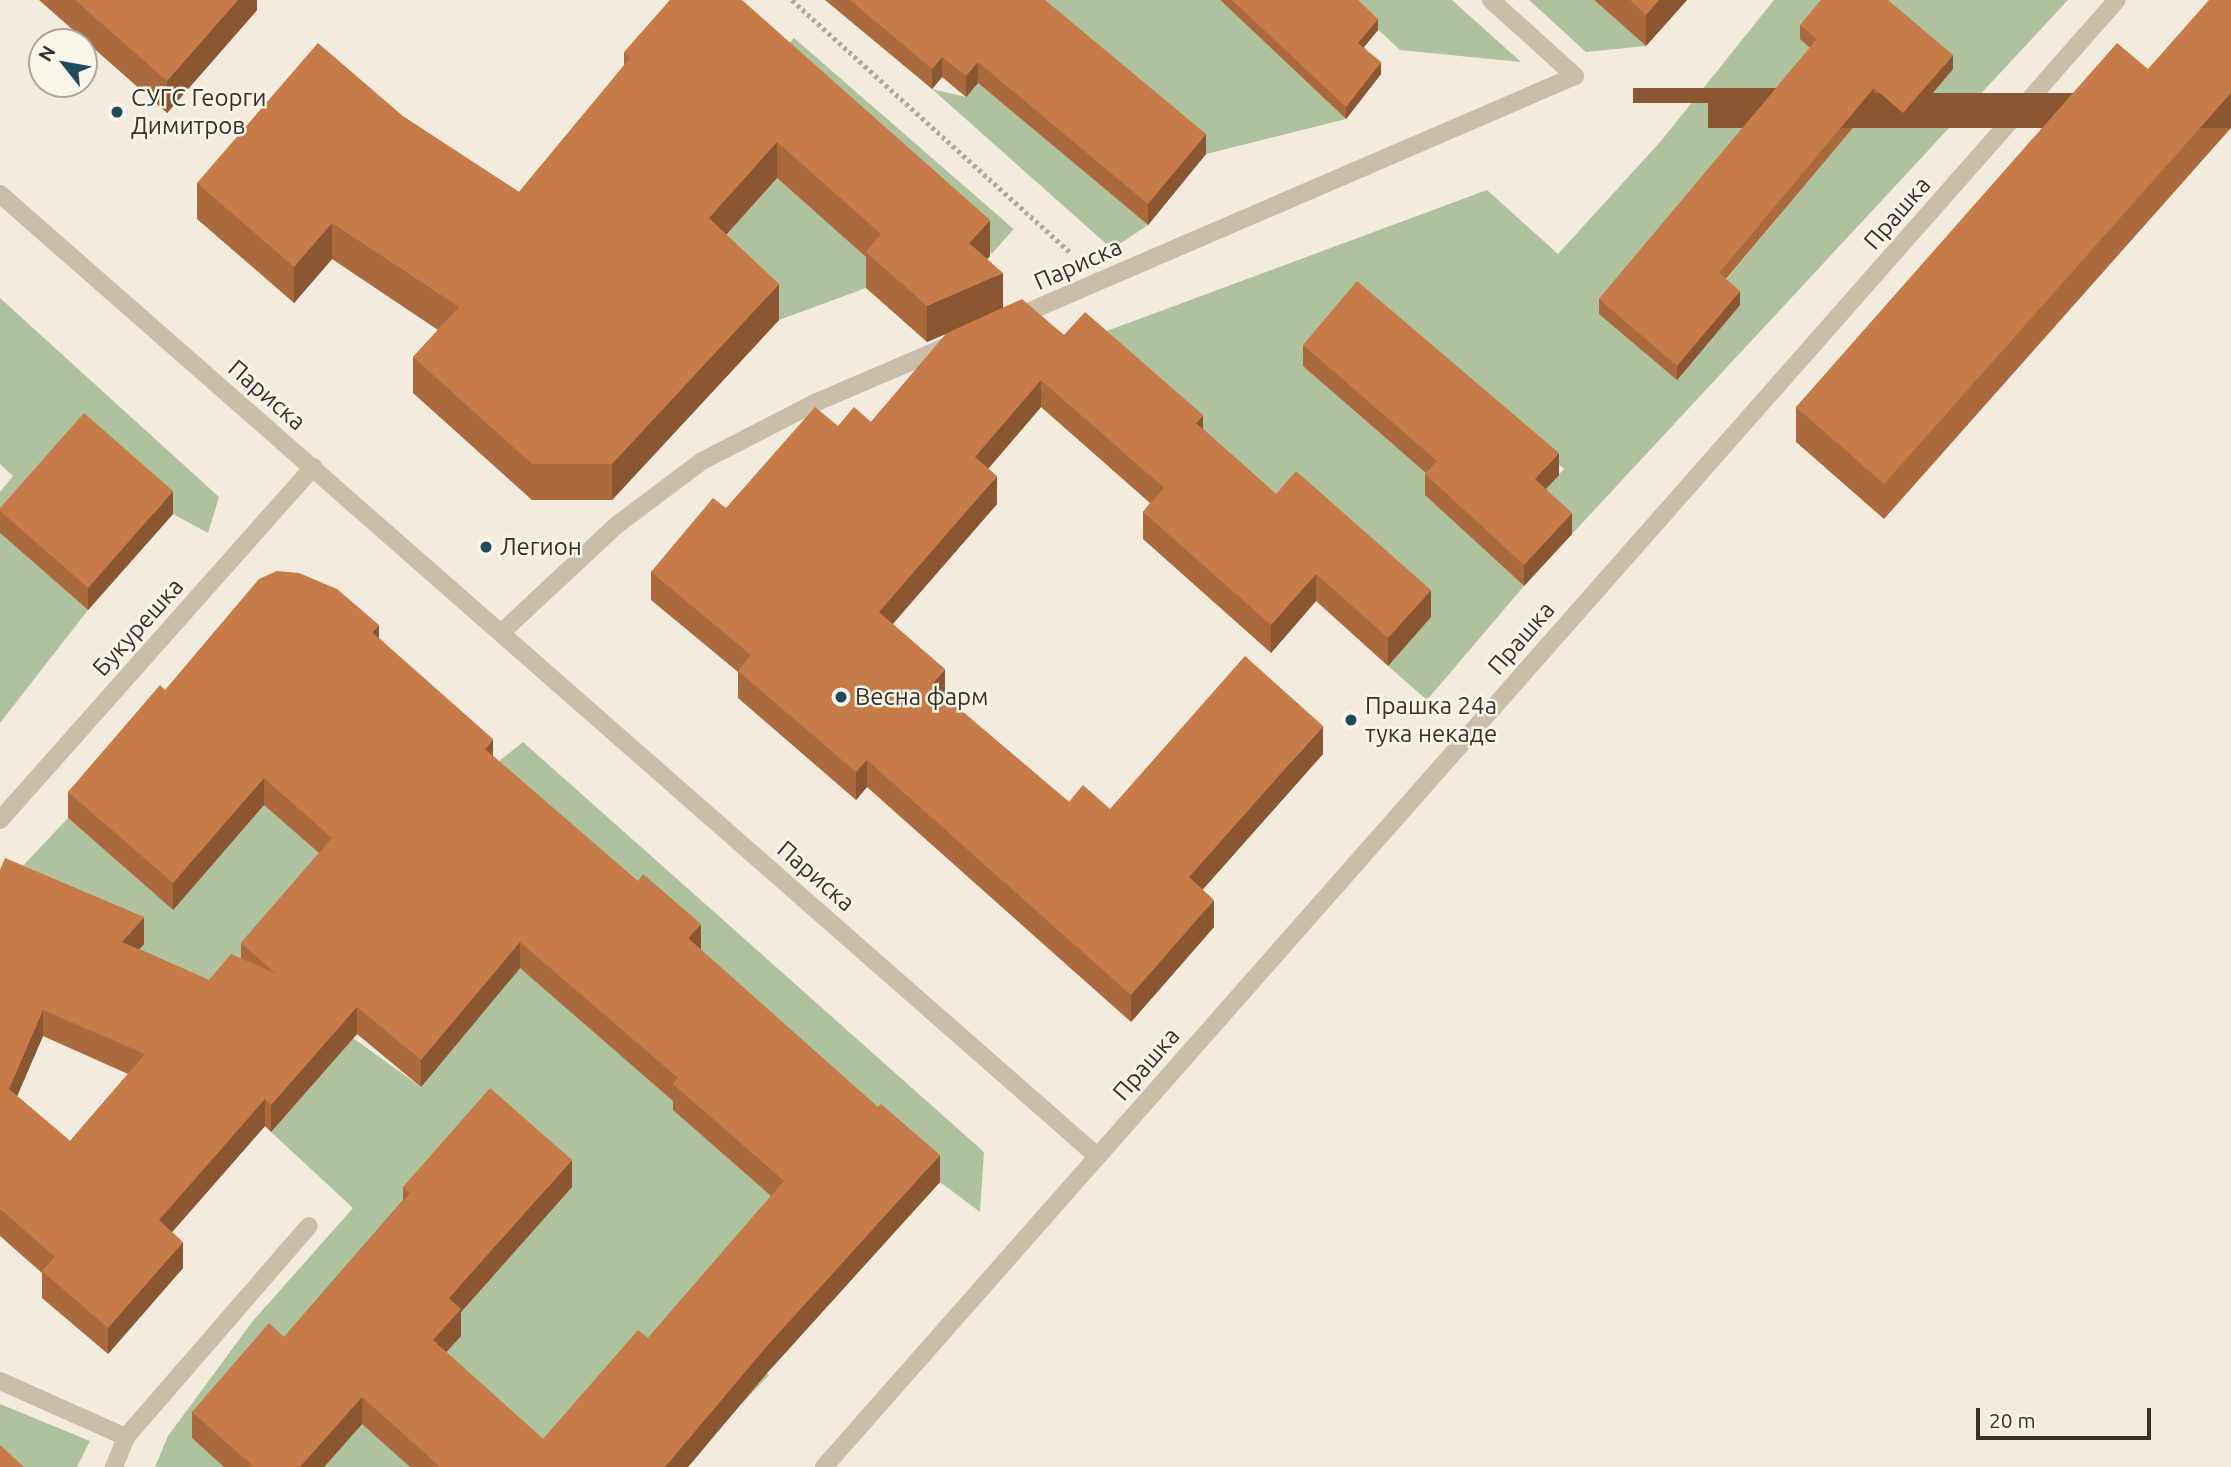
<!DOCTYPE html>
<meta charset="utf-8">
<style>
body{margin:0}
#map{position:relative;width:2231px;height:1467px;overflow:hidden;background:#f3ecde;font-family:Ubuntu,sans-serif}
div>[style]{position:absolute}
.green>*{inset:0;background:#b0c29d;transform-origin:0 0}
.path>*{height:4.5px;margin-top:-2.25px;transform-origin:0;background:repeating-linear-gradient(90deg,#b7a893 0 3.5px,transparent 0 7px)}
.minor>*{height:18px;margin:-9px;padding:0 9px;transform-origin:9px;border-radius:9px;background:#cbbea9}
.wall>*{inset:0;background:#aa6a3e}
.shaded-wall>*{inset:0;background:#8b5632;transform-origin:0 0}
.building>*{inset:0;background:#c67b48}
.dots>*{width:19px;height:19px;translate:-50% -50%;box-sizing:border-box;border:4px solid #faf5ea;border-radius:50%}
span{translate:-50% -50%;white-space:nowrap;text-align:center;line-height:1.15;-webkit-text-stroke:5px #faf5ea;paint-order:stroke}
.poi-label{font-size:24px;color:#383029}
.left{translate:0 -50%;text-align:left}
.street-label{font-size:24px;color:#383029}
.north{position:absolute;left:28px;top:28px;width:70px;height:70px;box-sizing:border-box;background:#faf5ea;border:2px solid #aca69d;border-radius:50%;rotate:301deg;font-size:19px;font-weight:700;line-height:28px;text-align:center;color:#383029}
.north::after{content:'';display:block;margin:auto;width:24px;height:32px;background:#1e4c5a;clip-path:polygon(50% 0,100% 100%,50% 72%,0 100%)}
.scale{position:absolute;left:1976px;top:1408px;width:175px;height:32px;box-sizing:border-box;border:4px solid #383029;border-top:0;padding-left:9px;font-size:21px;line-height:24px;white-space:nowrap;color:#383029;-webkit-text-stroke:5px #faf5ea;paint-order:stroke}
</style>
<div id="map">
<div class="green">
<i style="clip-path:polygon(1021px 0,1220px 0,1346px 119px,1206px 154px)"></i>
<i style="clip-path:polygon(1347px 0,1452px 0,1521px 62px,1400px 50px)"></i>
<i style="clip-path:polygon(1529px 0,1594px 0,1646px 46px,1586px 52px)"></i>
<i style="clip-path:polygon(1774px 0,1833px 0,1817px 54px,1719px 288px,1874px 103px,1904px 127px,1953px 69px,1871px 0,2068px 0,1572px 534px,1535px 500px,1564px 469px,1535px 443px,1426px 495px,1524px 586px,1427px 700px,1388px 666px,1431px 617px,1276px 522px,1085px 339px,1487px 190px,1558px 254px,1661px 141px)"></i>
<i style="left:794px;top:38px;width:291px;height:33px;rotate:41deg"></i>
<i style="clip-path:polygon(978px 83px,1148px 225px,1112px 249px,932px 89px,966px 97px)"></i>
<i style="clip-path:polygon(624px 88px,777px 178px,881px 270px,866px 288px,779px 320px)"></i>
<i style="clip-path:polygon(0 298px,219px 497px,208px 533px,173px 514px,84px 435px,0 530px,0 492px,13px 476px,0 464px)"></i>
<i style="clip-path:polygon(0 533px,88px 610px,0 723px)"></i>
<i style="clip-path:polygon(523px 742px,984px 1152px,980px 1212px,940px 1182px,696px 1310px,769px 1375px,719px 1428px,628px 1467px,324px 1467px,357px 1428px,224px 1467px,155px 1467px,168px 1436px,252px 1322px,353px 1208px,271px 1132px,353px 1038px,421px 1087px,413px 968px,358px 1035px,352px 979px,235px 991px,0 890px,68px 818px,173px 910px,265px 804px,374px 901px,493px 766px)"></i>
<i style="clip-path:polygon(0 1404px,90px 1441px,77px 1467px,0 1467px)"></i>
</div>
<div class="path">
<i style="left:792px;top:0;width:375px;rotate:42.2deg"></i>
</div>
<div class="minor">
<i style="left:0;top:194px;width:1459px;rotate:41.25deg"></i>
<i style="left:1014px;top:318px;width:611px;rotate:-23.33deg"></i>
<i style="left:1575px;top:76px;width:113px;rotate:-137.9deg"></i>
<i style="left:502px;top:632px;width:158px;rotate:-43deg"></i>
<i style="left:618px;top:524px;width:105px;rotate:-36.9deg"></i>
<i style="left:702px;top:461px;width:129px;rotate:-27.2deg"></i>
<i style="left:817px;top:402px;width:145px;rotate:-23.2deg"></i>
<i style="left:0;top:820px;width:472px;rotate:-48.4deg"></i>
<i style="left:0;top:1381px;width:138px;rotate:24deg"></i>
<i style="left:114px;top:1467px;width:32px;rotate:-68deg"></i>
<i style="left:126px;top:1437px;width:279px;rotate:-49.1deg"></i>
<i style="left:824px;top:1467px;width:1955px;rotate:-48.61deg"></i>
</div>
<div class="wall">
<i style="clip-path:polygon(39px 0,257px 0,257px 10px,167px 113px)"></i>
<i style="clip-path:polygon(825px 0,1045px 0,1206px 154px,1148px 225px,978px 83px,966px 97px,942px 77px,932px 89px)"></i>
<i style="clip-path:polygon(1220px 0,1358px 0,1378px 30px,1364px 47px,1381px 74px,1346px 119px)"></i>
<i style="clip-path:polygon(1594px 0,1687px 0,1646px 46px)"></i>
<i style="clip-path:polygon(2231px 0,2231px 128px,1884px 519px,1796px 442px,1796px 407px)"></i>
<i style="clip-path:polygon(1800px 25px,1953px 69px,1903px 128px,1874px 103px,1726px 279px,1740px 305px,1677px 380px,1599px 314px,1599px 299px,1810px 48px,1800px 39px)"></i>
<i style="clip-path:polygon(624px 52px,990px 256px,987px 259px,1003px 307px,1064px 335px,1203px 429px,1276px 494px,1431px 617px,1388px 666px,1316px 601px,1271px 653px,1143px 539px,1143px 512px,1150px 503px,1041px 407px,988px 469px,997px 504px,892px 624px,944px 696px,1069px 802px,1110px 809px,1323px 754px,1203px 889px,1214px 927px,1131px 1022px,867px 787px,856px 800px,738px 698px,738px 672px,651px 600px,651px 572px,726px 508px,838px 426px,871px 422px,946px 334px,927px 342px,866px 288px,866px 257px,777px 178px,726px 234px,779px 320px,612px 500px,532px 500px,413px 393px,413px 357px,438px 330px,332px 259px,294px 303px,197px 219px,197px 183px,404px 117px,519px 192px,624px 66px)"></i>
<i style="clip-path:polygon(1303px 345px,1559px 475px,1546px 489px,1572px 534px,1524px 586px,1425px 495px,1425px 474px,1426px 473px,1303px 366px)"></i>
<i style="clip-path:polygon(0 508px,173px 514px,88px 610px,0 533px)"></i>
<i style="clip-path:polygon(evenodd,379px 638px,493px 756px,701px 950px,940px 1182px,767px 1373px,688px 1467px,410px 1467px,362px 1424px,324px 1467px,224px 1467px,192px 1438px,192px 1412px,284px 1337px,403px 1200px,403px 1187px,572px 1187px,461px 1312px,461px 1336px,446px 1352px,543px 1439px,648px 1338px,771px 1196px,673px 1110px,673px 1101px,520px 968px,421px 1087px,357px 1034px,271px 1132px,265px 1126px,172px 1232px,183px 1268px,108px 1354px,42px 1298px,42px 1273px,0 1236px,0 870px,144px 944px,139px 949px,209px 980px,241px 959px,241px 943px,319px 853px,264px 805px,173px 910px,68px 818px,68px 792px,165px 690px,379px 638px,43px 1036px,128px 1074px,70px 1141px,17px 1096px,43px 1036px)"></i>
</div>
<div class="shaded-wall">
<i style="clip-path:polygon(238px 0,257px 0,257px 10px,167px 113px,167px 81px)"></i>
<i style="clip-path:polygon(1659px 0,1687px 0,1646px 46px,1646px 15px)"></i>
<i style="clip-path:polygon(1378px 19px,1378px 30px,1358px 54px,1358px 43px)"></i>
<i style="clip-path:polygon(1953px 55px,1953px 69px,1903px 128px,1903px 113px)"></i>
<i style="clip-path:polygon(942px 57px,942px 77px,932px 89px,932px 69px)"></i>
<i style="clip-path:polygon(978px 62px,978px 83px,966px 97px,966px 76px)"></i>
<i style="clip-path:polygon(1381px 62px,1381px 74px,1346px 119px,1346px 107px)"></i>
<i style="left:1874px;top:88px;width:15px;height:241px;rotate:90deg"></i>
<i style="left:2231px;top:93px;width:35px;height:523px;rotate:90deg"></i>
<i style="clip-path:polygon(1206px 134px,1206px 154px,1148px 225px,1148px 204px)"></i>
<i style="clip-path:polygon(777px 142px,777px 178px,709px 254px,709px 218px)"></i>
<i style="clip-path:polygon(990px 220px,990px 256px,969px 279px,969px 243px)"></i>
<i style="clip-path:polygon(332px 223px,332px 259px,294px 303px,294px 267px)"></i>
<i style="clip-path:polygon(1003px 273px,1003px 309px,927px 342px,927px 306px)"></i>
<i style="clip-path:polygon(779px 284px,779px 320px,612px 500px,612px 464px)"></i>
<i style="clip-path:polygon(1740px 291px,1740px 305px,1677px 380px,1677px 366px)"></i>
<i style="clip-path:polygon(1041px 380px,1041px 407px,975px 484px,975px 457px)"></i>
<i style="clip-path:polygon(1203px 415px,1203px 442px,1196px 423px)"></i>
<i style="clip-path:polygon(1559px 453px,1559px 475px,1535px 500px,1535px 479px)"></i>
<i style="clip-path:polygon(997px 476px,997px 504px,879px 640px,879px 612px)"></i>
<i style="clip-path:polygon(173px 491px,173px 514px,88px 610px,88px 588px)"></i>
<i style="clip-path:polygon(1572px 513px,1572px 534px,1524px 586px,1524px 565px)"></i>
<i style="clip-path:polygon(1316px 574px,1316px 601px,1271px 653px,1271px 625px)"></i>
<i style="clip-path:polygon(1431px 590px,1431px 617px,1388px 666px,1388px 638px)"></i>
<i style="clip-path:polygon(379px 625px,379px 652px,372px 632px)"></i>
<i style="clip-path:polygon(945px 669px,945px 696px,931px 685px)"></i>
<i style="clip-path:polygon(1323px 726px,1323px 754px,1189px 905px,1189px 877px)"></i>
<i style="clip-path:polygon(493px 739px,493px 766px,485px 749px)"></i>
<i style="clip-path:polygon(867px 760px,867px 787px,856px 800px,856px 772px)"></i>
<i style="clip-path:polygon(264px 778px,264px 805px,173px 910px,173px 883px)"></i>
<i style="clip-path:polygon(1214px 900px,1214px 927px,1131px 1022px,1131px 995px)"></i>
<i style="clip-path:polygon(144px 917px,144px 944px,122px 969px,122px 942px)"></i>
<i style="clip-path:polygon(701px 924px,701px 951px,688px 938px)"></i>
<i style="clip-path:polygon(520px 942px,520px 968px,421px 1087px,421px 1060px)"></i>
<i style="clip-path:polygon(357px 1007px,357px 1034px,271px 1132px,271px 1105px)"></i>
<i style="clip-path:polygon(43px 1010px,43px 1036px,9px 1115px,9px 1089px)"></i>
<i style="clip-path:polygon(265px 1099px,265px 1126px,159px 1247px,159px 1220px)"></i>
<i style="clip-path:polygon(940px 1155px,940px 1182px,767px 1373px,688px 1467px,665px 1467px,767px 1346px)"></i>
<i style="clip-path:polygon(572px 1160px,572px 1187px,461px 1312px,461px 1336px,433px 1367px,433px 1340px,449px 1298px)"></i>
<i style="clip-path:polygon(183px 1242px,183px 1268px,108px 1354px,108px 1328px)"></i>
<i style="clip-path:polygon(362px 1397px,362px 1424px,324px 1467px,300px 1467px)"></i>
</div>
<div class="building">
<i style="clip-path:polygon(75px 0,238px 0,167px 81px)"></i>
<i style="clip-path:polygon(670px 0,742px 0,990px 220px,969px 243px,1003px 273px,927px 306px,866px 252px,881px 234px,777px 142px,709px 218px,779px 284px,612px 464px,532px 464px,413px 357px,459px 307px,332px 223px,294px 267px,197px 183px,318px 43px,404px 117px,519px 192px,630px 58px,624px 52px)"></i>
<i style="clip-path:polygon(850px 0,1045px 0,1206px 134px,1148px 204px,978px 62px,966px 76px,942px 57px,932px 69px)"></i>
<i style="clip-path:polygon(1232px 0,1358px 0,1378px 19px,1358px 43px,1381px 62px,1346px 107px)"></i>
<i style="clip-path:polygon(1630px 0,1659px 0,1646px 15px)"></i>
<i style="clip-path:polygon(1821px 0,1888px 0,1953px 55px,1903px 113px,1874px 88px,1719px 273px,1740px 291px,1677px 366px,1599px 299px,1817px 39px,1800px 25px)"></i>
<i style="clip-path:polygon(2209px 0,2231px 0,2231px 93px,1884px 484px,1796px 407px,2117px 43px,2148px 69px)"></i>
<i style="clip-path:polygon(1357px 281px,1559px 453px,1535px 479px,1572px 513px,1524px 565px,1425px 474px,1437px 461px,1303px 345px)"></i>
<i style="clip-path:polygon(1022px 299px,1064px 335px,1085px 312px,1203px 415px,1196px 423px,1276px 494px,1296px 471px,1431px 590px,1388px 638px,1316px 574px,1271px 625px,1143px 512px,1164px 488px,1041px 380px,975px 457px,997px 476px,879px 612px,945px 669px,931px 685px,1069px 802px,1083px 785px,1110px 809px,1245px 656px,1323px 726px,1189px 877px,1214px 900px,1131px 995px,867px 760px,856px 772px,738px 671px,751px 655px,651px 572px,713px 498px,726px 508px,815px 407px,838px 426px,854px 407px,871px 422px,947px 333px)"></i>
<i style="clip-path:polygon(84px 413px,173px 491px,88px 588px,0 511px,0 508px)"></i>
<i style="clip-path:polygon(evenodd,277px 571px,299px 573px,337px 589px,379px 625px,372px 632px,493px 739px,485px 749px,638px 881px,643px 874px,701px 924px,688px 938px,878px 1107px,881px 1104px,940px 1155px,767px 1346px,665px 1467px,440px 1467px,362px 1397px,300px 1467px,254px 1467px,192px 1412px,269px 1323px,284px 1337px,410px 1193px,403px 1187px,490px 1088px,572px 1160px,449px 1298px,461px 1309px,433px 1340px,543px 1439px,638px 1330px,648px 1338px,784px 1181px,673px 1084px,678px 1078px,520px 942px,421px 1060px,357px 1007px,271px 1105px,265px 1099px,159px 1220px,183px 1242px,108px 1328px,42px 1271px,55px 1257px,0 1209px,0 870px,5px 858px,144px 917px,122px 942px,209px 980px,231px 954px,276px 974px,241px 943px,332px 838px,264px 778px,173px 883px,68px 792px,160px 685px,165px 690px,259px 579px,277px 571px,43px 1010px,145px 1054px,70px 1141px,9px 1089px,43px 1010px)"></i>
<i style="clip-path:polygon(0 1445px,24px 1467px,0 1467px)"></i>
</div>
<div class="dots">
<i style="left:117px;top:112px;background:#1e4c5a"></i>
<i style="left:486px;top:547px;background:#1e4c5a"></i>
<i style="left:841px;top:697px;background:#1e4c5a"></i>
<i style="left:1351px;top:720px;background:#1e4c5a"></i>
</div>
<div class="poi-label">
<span class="left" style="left:131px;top:112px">СУГС Георги<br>Димитров</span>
<span class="left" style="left:500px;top:547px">Легион</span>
<span class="left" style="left:855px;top:697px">Весна фарм</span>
<span class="left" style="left:1365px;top:720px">Прашка 24а<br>тука некаде</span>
</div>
<div class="street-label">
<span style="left:1897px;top:213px;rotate:-49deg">Прашка</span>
<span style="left:1078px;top:264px;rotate:-24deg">Париска</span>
<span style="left:267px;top:395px;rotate:41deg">Париска</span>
<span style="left:138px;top:627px;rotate:-48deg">Букурешка</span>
<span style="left:1521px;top:638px;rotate:-49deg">Прашка</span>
<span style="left:816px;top:876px;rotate:41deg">Париска</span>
<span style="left:1146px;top:1064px;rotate:-49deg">Прашка</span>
</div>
<div class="north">N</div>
<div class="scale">20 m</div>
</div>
